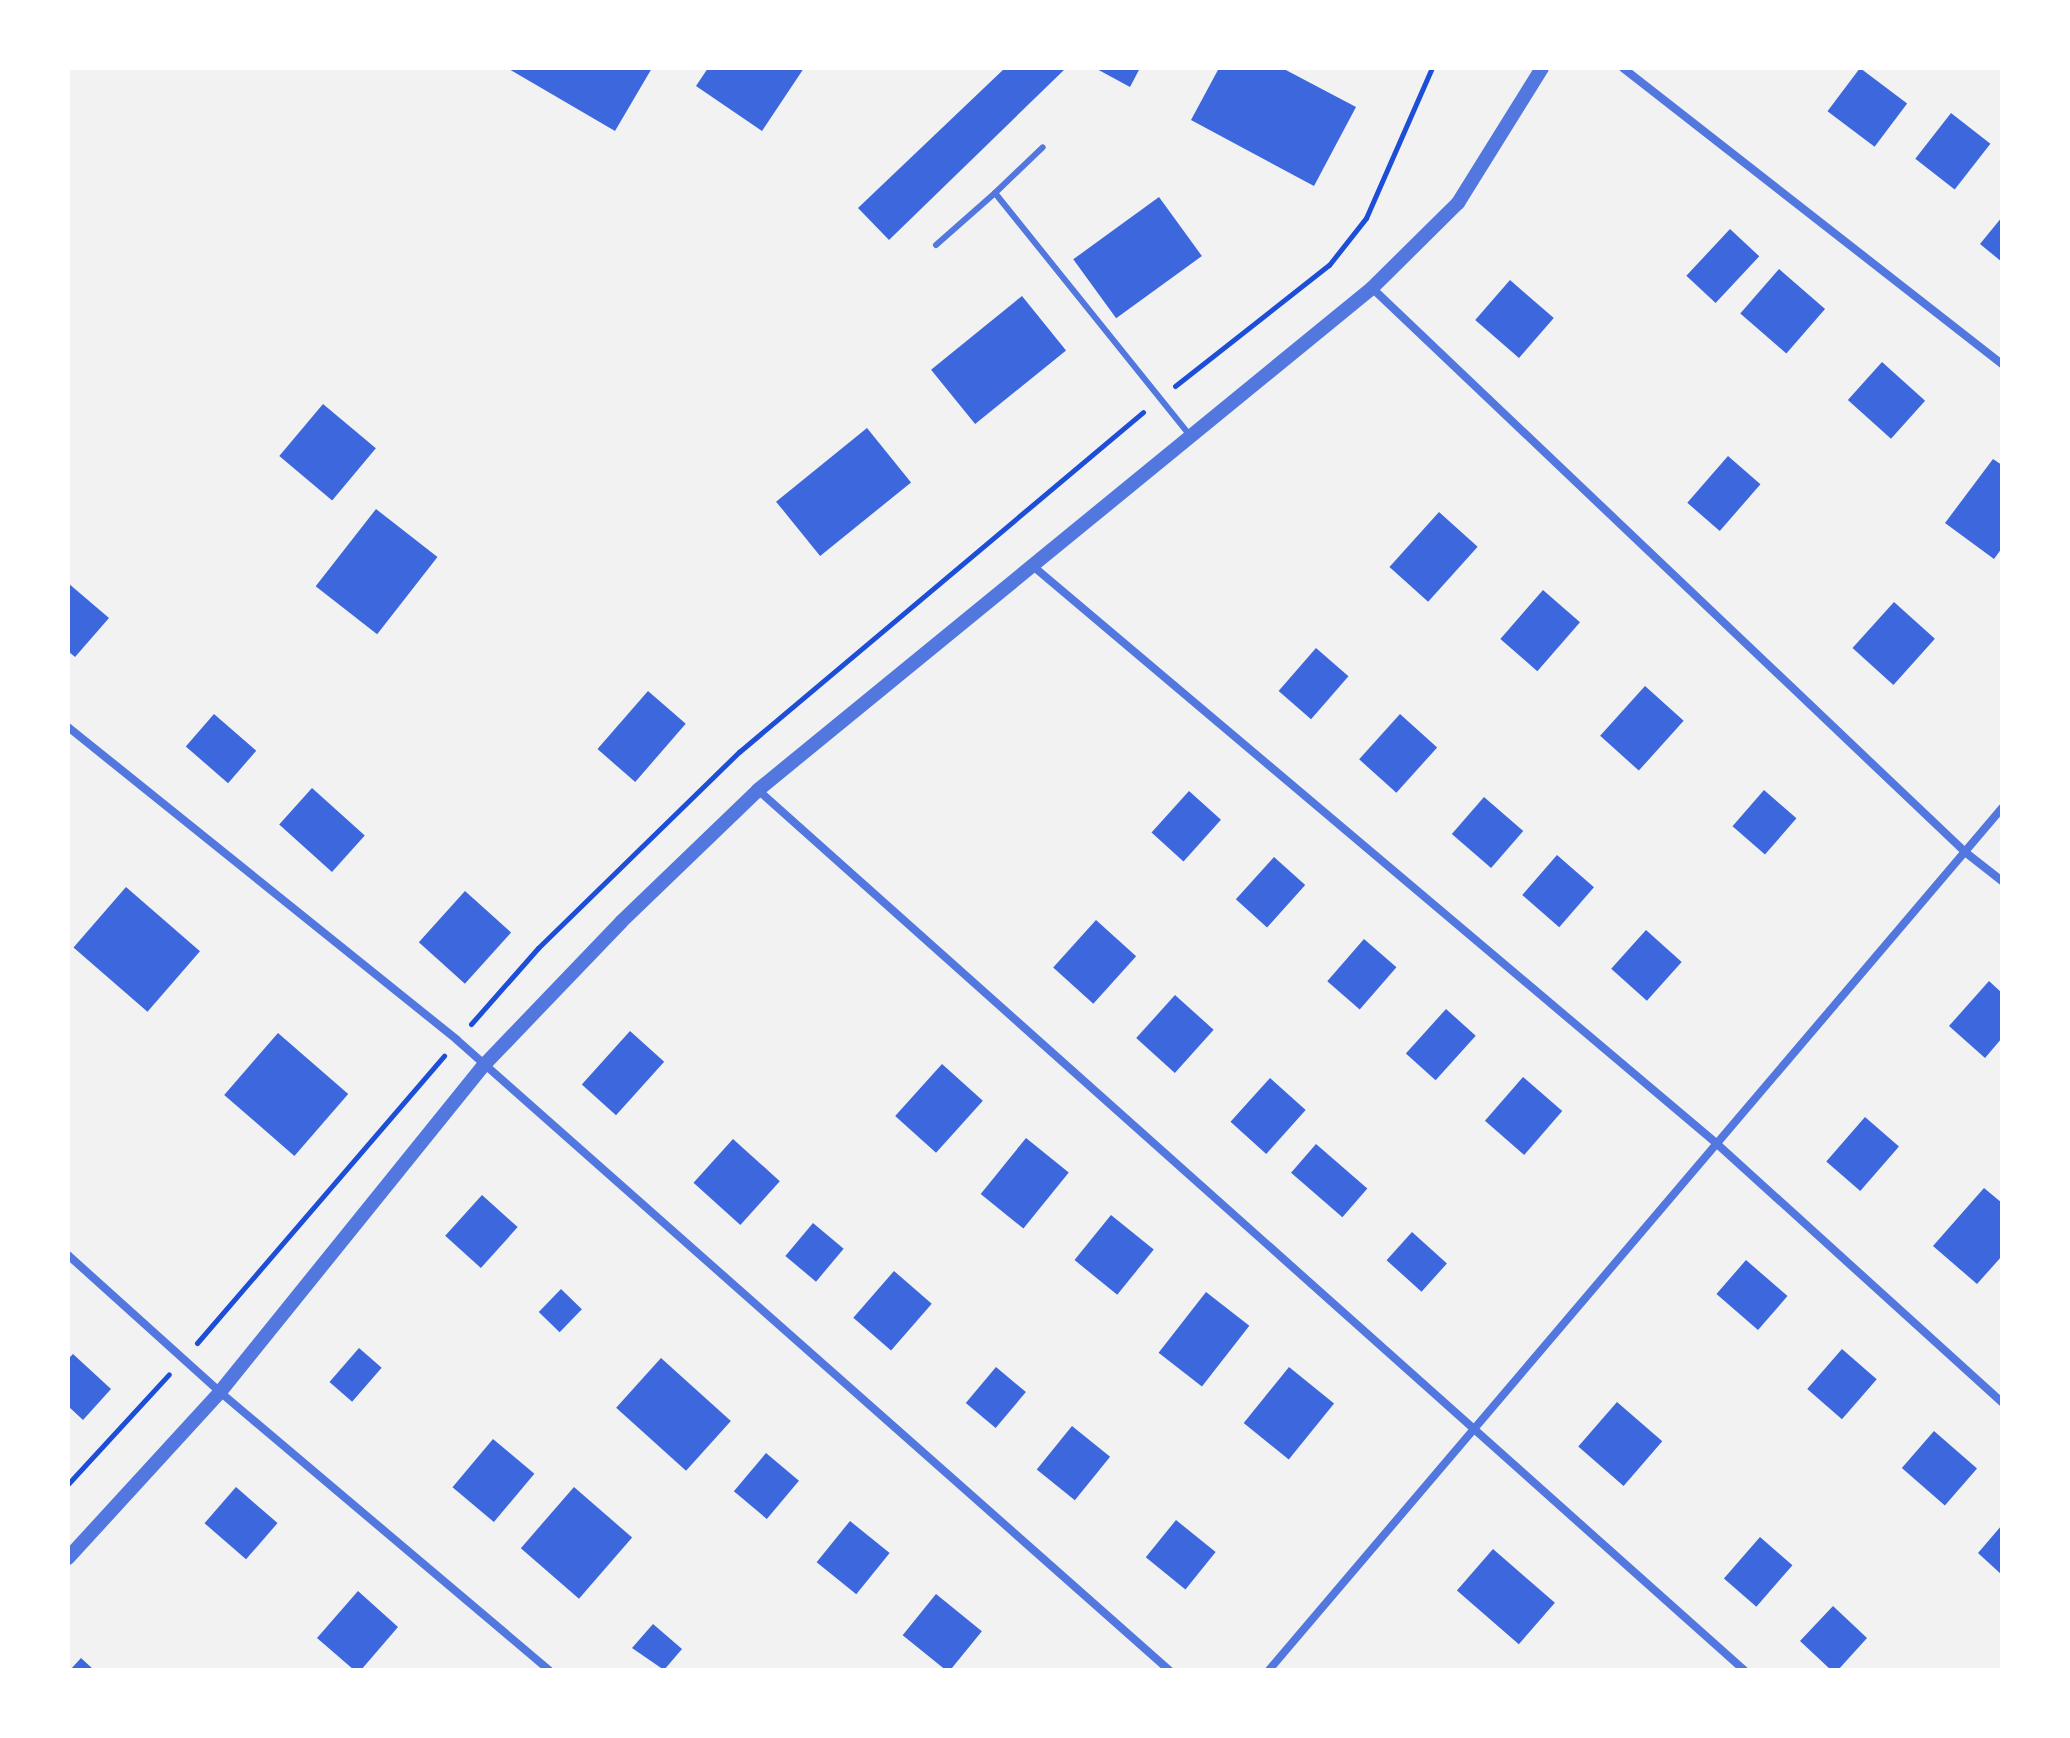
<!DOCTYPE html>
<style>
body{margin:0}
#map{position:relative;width:2070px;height:1738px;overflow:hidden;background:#f2f2f2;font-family:"IBM Plex Serif",serif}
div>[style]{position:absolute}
.building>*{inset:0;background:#3d67dc;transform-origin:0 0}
.path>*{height:5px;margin:-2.5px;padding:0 2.5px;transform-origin:2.5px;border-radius:2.5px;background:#1d4ed8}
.service>*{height:6px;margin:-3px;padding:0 3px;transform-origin:3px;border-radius:3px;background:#5277de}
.minor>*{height:8px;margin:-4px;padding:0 4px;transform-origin:4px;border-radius:4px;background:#5277de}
.tertiary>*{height:14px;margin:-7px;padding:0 7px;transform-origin:7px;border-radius:7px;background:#5277de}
span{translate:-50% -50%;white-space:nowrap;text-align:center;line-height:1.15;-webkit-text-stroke:8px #fff;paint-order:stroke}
.frame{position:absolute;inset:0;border:70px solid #fff;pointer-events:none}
</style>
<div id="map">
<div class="building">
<i style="clip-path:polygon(507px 68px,652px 68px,615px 131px)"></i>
<i style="clip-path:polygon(708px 68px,804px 68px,762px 131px,696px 86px)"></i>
<i style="clip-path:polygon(1005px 68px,1066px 68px,889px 240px,858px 208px)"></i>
<i style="clip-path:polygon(1095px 68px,1140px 68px,1130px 87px)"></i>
<i style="clip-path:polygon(1219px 68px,1282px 68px,1356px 107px,1314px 186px,1191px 120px)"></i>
<i style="left:1860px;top:68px;width:59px;height:54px;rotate:37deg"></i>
<i style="left:1951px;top:113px;width:50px;height:58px;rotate:38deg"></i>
<i style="left:1159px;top:197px;width:73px;height:106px;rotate:54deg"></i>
<i style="clip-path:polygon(2002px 217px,2002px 262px,1980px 244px)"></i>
<i style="left:1730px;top:229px;width:40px;height:64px;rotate:43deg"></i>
<i style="left:1779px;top:269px;width:61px;height:59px;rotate:41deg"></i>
<i style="left:1510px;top:280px;width:58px;height:53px;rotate:41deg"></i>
<i style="left:1022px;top:296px;width:70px;height:117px;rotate:51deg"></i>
<i style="left:1882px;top:362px;width:58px;height:51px;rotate:42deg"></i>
<i style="left:323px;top:404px;width:69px;height:68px;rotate:40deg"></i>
<i style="left:867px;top:428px;width:70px;height:117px;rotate:51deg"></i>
<i style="left:1728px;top:456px;width:43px;height:62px;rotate:41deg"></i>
<i style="clip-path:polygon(1993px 459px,2002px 465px,2002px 548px,1994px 559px,1945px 523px)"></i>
<i style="left:376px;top:509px;width:78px;height:98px;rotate:38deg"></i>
<i style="left:1439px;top:512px;width:52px;height:74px;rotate:42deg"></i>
<i style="clip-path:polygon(68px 583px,109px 618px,75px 657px,68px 651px)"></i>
<i style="left:1543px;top:590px;width:49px;height:65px;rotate:41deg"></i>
<i style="left:1894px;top:602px;width:55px;height:62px;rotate:42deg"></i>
<i style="left:1316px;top:648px;width:43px;height:57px;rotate:41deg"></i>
<i style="left:1645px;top:686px;width:52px;height:67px;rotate:42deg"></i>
<i style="left:648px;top:691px;width:50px;height:77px;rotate:41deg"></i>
<i style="left:214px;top:714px;width:56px;height:43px;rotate:41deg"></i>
<i style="left:1400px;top:714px;width:50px;height:61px;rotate:42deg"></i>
<i style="left:312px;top:788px;width:71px;height:49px;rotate:42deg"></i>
<i style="left:1764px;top:790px;width:43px;height:48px;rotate:41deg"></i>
<i style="left:1189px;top:791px;width:43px;height:56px;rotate:42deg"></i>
<i style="left:1484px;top:797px;width:52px;height:49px;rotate:41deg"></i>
<i style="left:1557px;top:855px;width:49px;height:53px;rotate:41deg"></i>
<i style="left:1274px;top:857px;width:42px;height:57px;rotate:42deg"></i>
<i style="left:126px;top:887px;width:98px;height:80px;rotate:41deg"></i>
<i style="left:465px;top:891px;width:62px;height:69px;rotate:42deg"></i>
<i style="left:1096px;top:920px;width:54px;height:64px;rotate:42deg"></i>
<i style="left:1646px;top:930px;width:48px;height:52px;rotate:42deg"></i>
<i style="left:1364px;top:939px;width:43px;height:56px;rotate:41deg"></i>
<i style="clip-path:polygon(1989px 981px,2002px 993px,2002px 1038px,1985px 1058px,1949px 1026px)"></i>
<i style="left:1175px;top:995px;width:52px;height:58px;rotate:42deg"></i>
<i style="left:1446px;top:1009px;width:40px;height:60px;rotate:42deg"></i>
<i style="left:630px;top:1031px;width:46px;height:72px;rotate:42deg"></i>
<i style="left:278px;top:1033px;width:93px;height:82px;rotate:41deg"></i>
<i style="left:942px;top:1064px;width:55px;height:70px;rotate:42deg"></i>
<i style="left:1523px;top:1077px;width:52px;height:58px;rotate:41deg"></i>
<i style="left:1270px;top:1078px;width:48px;height:59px;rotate:42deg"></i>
<i style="left:1865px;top:1117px;width:45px;height:59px;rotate:41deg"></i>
<i style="left:1026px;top:1138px;width:55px;height:72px;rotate:39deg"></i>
<i style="left:733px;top:1139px;width:63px;height:59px;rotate:42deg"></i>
<i style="left:1316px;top:1144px;width:68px;height:38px;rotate:41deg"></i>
<i style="clip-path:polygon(1984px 1188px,2002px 1203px,2002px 1256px,1977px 1284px,1933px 1246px)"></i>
<i style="left:482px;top:1195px;width:48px;height:55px;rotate:42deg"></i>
<i style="left:1111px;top:1215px;width:55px;height:58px;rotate:39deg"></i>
<i style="left:813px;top:1223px;width:40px;height:43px;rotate:40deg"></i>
<i style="left:1412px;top:1232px;width:47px;height:38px;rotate:42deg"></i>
<i style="left:1746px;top:1260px;width:55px;height:45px;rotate:41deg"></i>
<i style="left:894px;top:1271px;width:50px;height:62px;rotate:41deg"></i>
<i style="left:561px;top:1289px;width:29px;height:32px;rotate:44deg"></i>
<i style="left:1206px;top:1292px;width:55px;height:77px;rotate:38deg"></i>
<i style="left:359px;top:1348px;width:30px;height:45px;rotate:41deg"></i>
<i style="left:1842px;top:1349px;width:46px;height:53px;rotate:41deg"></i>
<i style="clip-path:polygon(73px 1354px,111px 1389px,83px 1420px,68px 1406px,68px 1359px)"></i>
<i style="left:661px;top:1358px;width:94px;height:67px;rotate:42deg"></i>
<i style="left:996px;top:1367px;width:39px;height:47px;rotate:40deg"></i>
<i style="left:1289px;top:1367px;width:58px;height:72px;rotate:39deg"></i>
<i style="left:1617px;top:1402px;width:60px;height:59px;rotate:41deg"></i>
<i style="left:1072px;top:1426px;width:49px;height:56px;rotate:39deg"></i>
<i style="left:1934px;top:1431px;width:57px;height:49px;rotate:41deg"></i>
<i style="left:493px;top:1439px;width:54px;height:63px;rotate:40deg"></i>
<i style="left:766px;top:1453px;width:43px;height:50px;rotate:40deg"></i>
<i style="left:236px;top:1487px;width:55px;height:48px;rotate:41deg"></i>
<i style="left:574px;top:1487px;width:77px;height:81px;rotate:41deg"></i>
<i style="left:1176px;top:1520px;width:51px;height:48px;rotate:39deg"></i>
<i style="left:850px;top:1521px;width:51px;height:53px;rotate:39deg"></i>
<i style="clip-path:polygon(2002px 1525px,2002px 1575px,1978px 1553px)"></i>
<i style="left:1760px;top:1537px;width:43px;height:55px;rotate:41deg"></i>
<i style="left:1493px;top:1549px;width:82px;height:55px;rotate:41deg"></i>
<i style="clip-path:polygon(358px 1591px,398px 1627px,361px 1670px,354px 1670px,317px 1638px)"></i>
<i style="left:936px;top:1594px;width:59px;height:53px;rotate:39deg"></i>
<i style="clip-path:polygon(1833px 1606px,1867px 1638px,1838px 1670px,1831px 1670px,1800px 1641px)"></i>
<i style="clip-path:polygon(653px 1624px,682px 1649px,664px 1670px,632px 1648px)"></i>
<i style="clip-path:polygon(81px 1658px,94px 1670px,70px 1670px)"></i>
</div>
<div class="path">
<i style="left:1175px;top:386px;width:196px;rotate:-38.2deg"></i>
<i style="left:1329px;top:265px;width:60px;rotate:-51.8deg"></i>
<i style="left:1366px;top:218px;width:164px;rotate:-66.3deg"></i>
<i style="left:471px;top:1024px;width:101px;rotate:-48.6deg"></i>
<i style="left:538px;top:948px;width:281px;rotate:-44.3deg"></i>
<i style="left:739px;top:752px;width:528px;rotate:-40.08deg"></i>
<i style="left:197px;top:1343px;width:379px;rotate:-49.3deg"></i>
<i style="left:68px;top:1484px;width:149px;rotate:-47.4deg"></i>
</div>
<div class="service">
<i style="left:995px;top:193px;width:66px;rotate:-43.8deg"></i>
<i style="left:936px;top:245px;width:79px;rotate:-41.4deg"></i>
<i style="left:995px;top:193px;width:313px;rotate:51.2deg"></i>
</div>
<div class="minor">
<i style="left:1623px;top:68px;width:481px;rotate:38deg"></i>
<i style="left:1372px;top:288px;width:818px;rotate:43.56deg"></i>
<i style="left:1965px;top:852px;width:47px;rotate:38.1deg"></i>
<i style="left:1034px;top:567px;width:893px;rotate:40.18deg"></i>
<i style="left:1716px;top:1143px;width:386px;rotate:42.2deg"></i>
<i style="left:68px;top:727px;width:499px;rotate:38.8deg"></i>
<i style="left:457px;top:1040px;width:951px;rotate:41.5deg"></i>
<i style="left:758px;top:790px;width:1322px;rotate:41.75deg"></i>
<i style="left:68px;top:1255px;width:205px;rotate:42deg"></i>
<i style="left:220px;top:1392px;width:431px;rotate:40.2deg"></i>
<i style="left:1269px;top:1670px;width:1132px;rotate:-49.62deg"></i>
</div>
<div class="tertiary">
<i style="left:68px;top:1558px;width:225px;rotate:-47.5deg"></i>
<i style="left:220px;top:1392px;width:422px;rotate:-51.1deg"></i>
<i style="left:485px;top:1064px;width:197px;rotate:-46.2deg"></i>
<i style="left:621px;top:922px;width:190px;rotate:-43.9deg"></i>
<i style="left:758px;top:790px;width:793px;rotate:-39.27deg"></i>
<i style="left:1372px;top:288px;width:121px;rotate:-44.7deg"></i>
<i style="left:1458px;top:203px;width:159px;rotate:-58.1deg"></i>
</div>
<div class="frame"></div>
</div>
